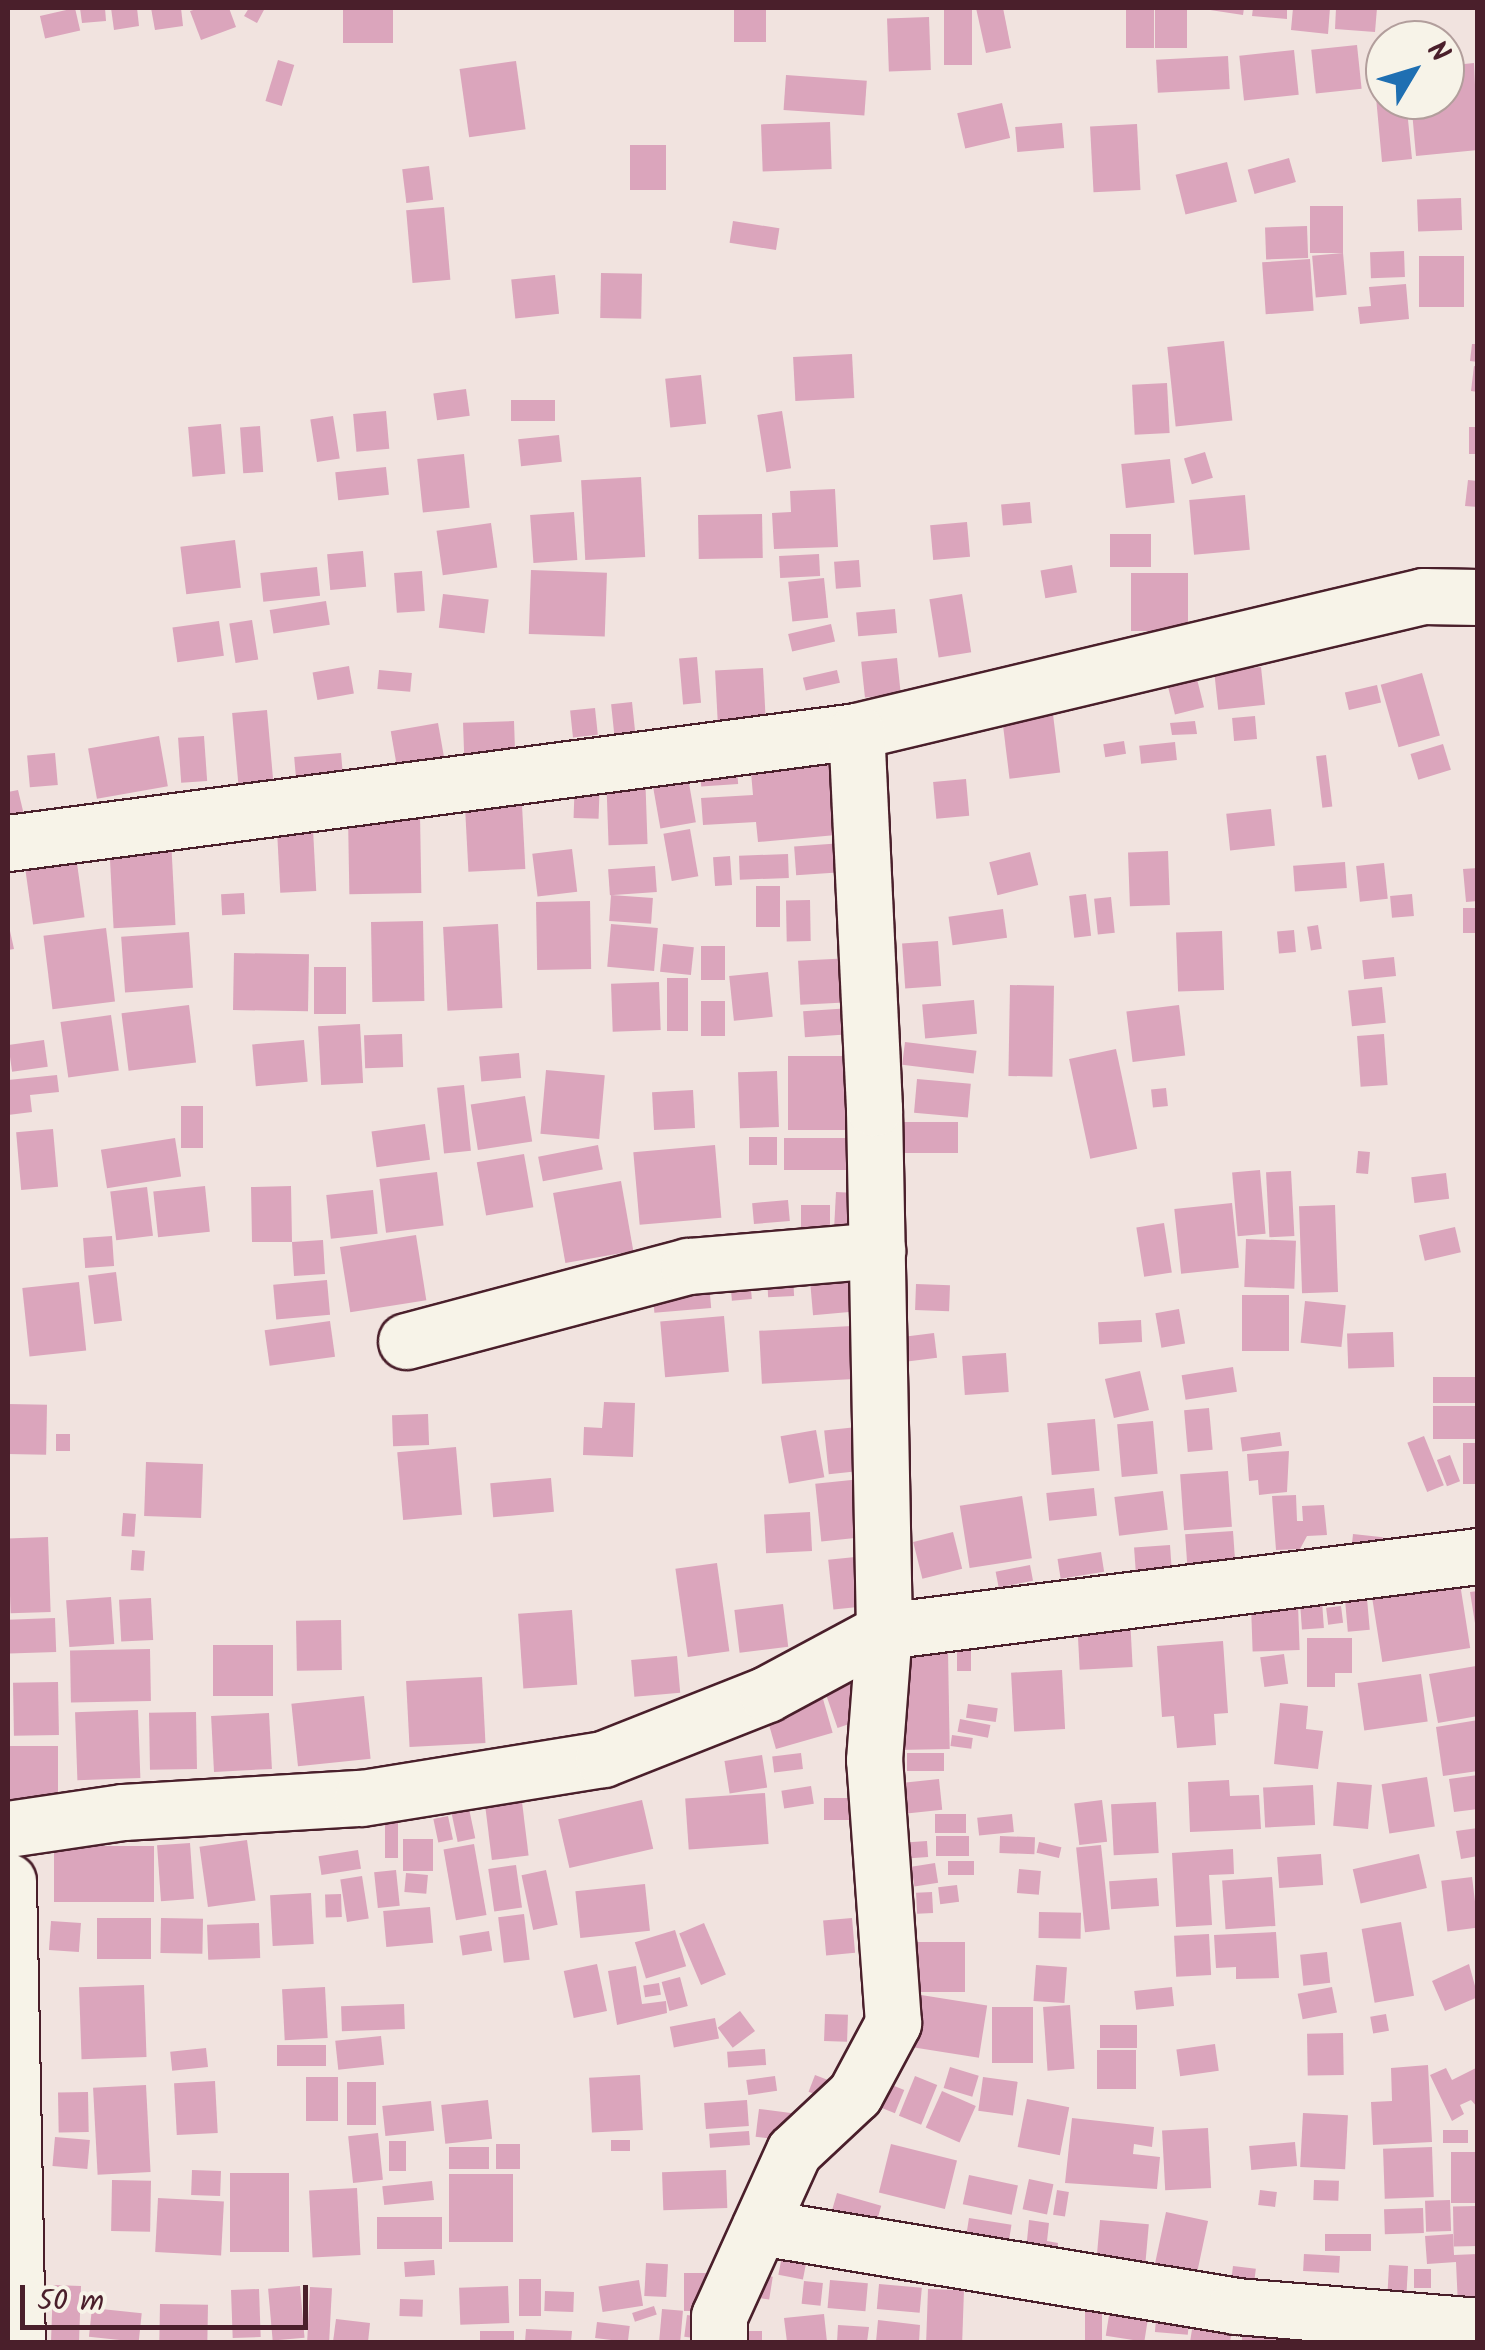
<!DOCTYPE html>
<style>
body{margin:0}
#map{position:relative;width:1485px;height:2350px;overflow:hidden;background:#f1e3df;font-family:Kalam,sans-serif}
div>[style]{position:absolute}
.building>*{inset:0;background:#dba5bc;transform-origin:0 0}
.roads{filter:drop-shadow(2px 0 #4a1f2b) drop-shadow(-2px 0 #4a1f2b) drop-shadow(0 2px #4a1f2b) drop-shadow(0 -2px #4a1f2b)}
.minor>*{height:55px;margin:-27.5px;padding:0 27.5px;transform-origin:27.5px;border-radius:27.5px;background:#f7f3e8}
span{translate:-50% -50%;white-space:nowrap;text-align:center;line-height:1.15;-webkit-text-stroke:9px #f7f3e8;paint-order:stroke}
.frame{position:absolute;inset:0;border:10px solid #4a1f2b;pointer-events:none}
.north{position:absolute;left:1365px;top:20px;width:100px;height:100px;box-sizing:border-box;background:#f7f3e8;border:2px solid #b29e9c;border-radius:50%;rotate:52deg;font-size:28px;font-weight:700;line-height:40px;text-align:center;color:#4a1f2b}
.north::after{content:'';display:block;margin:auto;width:35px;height:45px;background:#1f6fb2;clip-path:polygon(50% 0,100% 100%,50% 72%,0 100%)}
.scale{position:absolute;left:20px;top:2285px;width:288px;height:45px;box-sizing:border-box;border:5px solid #4a1f2b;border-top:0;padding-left:12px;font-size:30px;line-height:35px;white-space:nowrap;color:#4a1f2b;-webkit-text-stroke:8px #f7f3e8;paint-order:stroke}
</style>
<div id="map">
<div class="building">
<i style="left:75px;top:8px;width:23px;height:36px;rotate:77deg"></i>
<i style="clip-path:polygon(80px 8px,105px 8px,106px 21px,82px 23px)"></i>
<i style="clip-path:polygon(111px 8px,137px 8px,139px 26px,114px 30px)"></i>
<i style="clip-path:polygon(151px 8px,181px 8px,183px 26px,155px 30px)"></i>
<i style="clip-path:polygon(200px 8px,229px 8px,236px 27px,201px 40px,190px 11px)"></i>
<i style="clip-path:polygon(249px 8px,265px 8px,257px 23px,244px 16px)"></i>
<i style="left:343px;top:8px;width:50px;height:35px"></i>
<i style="left:734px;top:8px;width:32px;height:34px"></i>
<i style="left:944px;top:8px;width:28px;height:57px"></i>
<i style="clip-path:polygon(976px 8px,1003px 8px,1011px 48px,986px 53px)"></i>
<i style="left:1126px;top:8px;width:28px;height:40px"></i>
<i style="left:1155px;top:8px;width:32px;height:40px"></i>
<i style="clip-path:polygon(1197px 8px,1244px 8px,1243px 15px)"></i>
<i style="clip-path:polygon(1253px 8px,1287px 8px,1287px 19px,1252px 16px)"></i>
<i style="clip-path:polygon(1293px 8px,1330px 8px,1328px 34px,1291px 30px)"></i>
<i style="clip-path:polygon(1336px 8px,1377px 8px,1375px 32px,1335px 29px)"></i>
<i style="left:929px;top:17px;width:53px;height:42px;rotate:88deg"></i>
<i style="left:1357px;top:45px;width:44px;height:46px;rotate:84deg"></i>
<i style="left:1294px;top:50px;width:45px;height:55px;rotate:84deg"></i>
<i style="clip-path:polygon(1385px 52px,1385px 100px,1406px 100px,1412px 159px,1382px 162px,1372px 54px)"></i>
<i style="left:1228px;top:56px;width:33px;height:72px;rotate:87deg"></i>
<i style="left:278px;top:60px;width:17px;height:43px;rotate:17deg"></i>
<i style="left:516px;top:61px;width:69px;height:57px;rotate:82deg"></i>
<i style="clip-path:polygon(1474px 63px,1478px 150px,1416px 156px,1411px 100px,1445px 100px,1445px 66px)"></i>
<i style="left:786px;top:75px;width:81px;height:35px;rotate:4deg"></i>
<i style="left:1002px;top:103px;width:36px;height:46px;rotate:77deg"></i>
<i style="left:830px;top:122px;width:47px;height:69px;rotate:88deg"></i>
<i style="left:1062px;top:123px;width:25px;height:47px;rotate:85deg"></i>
<i style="left:1137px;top:124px;width:66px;height:47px;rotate:87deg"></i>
<i style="left:630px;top:145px;width:36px;height:45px"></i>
<i style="left:1289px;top:158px;width:25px;height:43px;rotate:74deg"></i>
<i style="left:1227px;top:162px;width:41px;height:53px;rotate:76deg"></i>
<i style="left:429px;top:166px;width:34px;height:27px;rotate:83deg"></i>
<i style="left:1461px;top:198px;width:32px;height:44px;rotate:88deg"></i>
<i style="left:1343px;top:206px;width:47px;height:33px;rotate:90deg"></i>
<i style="left:444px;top:207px;width:73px;height:38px;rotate:85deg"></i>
<i style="left:733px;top:221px;width:47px;height:22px;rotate:9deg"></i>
<i style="left:1307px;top:226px;width:32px;height:42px;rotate:88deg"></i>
<i style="left:1404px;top:251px;width:26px;height:34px;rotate:88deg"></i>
<i style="left:1343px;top:253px;width:42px;height:31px;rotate:85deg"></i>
<i style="left:1419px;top:256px;width:45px;height:51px"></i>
<i style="left:1310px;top:259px;width:52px;height:48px;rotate:86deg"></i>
<i style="left:601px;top:273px;width:41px;height:45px;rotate:1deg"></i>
<i style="left:555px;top:275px;width:39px;height:44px;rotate:84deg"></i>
<i style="clip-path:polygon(1406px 284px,1409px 319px,1360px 324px,1358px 307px,1371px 306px,1369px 287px)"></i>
<i style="left:1224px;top:341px;width:80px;height:57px;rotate:84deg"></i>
<i style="clip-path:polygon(1472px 344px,1478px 344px,1478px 362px,1470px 361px)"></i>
<i style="left:852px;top:354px;width:44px;height:59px;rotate:87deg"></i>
<i style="clip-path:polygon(1474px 366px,1478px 367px,1478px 392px,1471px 391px)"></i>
<i style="left:701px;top:375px;width:49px;height:36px;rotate:84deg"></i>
<i style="left:1167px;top:383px;width:50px;height:35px;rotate:87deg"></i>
<i style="left:466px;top:389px;width:27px;height:33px;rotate:82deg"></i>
<i style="left:555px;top:400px;width:21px;height:44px;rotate:90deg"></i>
<i style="left:386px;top:411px;width:38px;height:33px;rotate:85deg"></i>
<i style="left:782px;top:411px;width:58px;height:25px;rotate:81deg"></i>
<i style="left:333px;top:416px;width:43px;height:23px;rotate:81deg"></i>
<i style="left:221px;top:424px;width:50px;height:33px;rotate:85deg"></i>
<i style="left:260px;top:426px;width:46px;height:20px;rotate:86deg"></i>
<i style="left:1469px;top:427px;width:9px;height:27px"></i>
<i style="left:559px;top:435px;width:27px;height:41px;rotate:84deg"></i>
<i style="left:1205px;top:452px;width:27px;height:22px;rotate:73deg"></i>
<i style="left:464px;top:454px;width:54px;height:47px;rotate:84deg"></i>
<i style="left:1170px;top:459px;width:44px;height:49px;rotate:84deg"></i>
<i style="left:386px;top:467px;width:28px;height:51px;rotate:84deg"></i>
<i style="left:641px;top:477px;width:80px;height:60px;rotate:87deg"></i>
<i style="clip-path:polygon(1468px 480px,1478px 481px,1478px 507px,1465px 506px)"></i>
<i style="clip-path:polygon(835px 489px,838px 547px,774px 549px,772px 513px,791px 512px,790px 491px)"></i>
<i style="left:1245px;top:495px;width:55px;height:56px;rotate:85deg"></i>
<i style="left:1030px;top:502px;width:21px;height:29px;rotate:85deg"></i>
<i style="left:574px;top:512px;width:48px;height:44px;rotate:86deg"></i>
<i style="left:762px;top:514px;width:44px;height:64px;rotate:89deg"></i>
<i style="left:967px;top:522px;width:35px;height:37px;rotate:85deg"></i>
<i style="left:491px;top:523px;width:45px;height:55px;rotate:82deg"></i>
<i style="left:1110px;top:534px;width:41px;height:33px"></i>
<i style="left:235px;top:540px;width:48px;height:55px;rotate:83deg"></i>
<i style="left:363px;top:551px;width:36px;height:36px;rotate:85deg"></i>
<i style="left:819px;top:554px;width:22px;height:40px;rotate:87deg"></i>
<i style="left:859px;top:560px;width:27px;height:25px;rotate:86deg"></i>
<i style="left:1072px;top:565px;width:28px;height:32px;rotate:80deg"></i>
<i style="left:317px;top:567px;width:29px;height:57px;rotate:84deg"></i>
<i style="left:531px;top:570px;width:76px;height:64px;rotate:2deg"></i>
<i style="left:422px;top:571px;width:40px;height:28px;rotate:86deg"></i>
<i style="left:1131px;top:573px;width:57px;height:58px"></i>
<i style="left:824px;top:578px;width:40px;height:36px;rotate:84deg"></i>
<i style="left:443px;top:594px;width:46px;height:34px;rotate:7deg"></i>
<i style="left:962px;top:594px;width:59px;height:33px;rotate:81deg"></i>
<i style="left:326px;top:601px;width:24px;height:57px;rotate:81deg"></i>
<i style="left:895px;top:609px;width:24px;height:39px;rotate:85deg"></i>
<i style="left:252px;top:620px;width:40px;height:23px;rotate:81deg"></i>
<i style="left:219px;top:621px;width:35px;height:47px;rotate:82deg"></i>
<i style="left:831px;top:624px;width:18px;height:44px;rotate:77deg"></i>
<i style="left:697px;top:657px;width:46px;height:18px;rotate:85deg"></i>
<i style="left:897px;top:658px;width:36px;height:36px;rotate:84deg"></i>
<i style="left:349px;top:666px;width:28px;height:37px;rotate:80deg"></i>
<i style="left:1261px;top:667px;width:38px;height:47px;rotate:84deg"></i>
<i style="left:763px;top:668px;width:50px;height:48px;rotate:87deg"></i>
<i style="left:379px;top:670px;width:33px;height:19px;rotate:5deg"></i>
<i style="left:837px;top:670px;width:13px;height:35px;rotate:77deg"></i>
<i style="left:1422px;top:673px;width:65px;height:43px;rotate:74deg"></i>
<i style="left:1197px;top:679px;width:29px;height:30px;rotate:76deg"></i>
<i style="left:1377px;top:685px;width:18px;height:33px;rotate:77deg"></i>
<i style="left:632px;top:702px;width:30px;height:21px;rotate:84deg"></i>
<i style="left:1052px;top:706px;width:67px;height:51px;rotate:83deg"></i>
<i style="left:595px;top:708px;width:27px;height:25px;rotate:84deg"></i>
<i style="left:267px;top:710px;width:77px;height:35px;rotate:85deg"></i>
<i style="left:1255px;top:716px;width:23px;height:23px;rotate:85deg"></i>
<i style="left:514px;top:721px;width:34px;height:51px;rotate:88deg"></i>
<i style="clip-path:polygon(1195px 721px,1197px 734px,1172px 735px,1170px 723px)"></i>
<i style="left:438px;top:723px;width:36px;height:48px;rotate:80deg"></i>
<i style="left:159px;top:736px;width:51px;height:72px;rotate:80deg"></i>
<i style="left:204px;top:736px;width:45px;height:26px;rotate:86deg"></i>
<i style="left:1124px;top:741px;width:13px;height:21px;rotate:81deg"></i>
<i style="left:1175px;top:742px;width:18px;height:36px;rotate:84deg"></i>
<i style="left:1443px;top:744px;width:27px;height:34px;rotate:73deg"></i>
<i style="left:55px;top:753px;width:32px;height:28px;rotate:85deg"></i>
<i style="left:341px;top:753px;width:23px;height:47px;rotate:85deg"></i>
<i style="clip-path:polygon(840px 753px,847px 834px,758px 842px,756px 822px,703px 825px,701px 798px,753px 795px,750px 761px)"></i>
<i style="left:1326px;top:755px;width:52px;height:10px;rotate:83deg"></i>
<i style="left:737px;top:768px;width:16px;height:37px;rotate:86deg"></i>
<i style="left:645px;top:771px;width:73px;height:39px;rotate:88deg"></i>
<i style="left:687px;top:772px;width:51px;height:36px;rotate:80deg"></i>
<i style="left:575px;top:777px;width:25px;height:41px;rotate:2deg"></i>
<i style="left:966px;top:779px;width:37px;height:33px;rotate:85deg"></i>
<i style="left:521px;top:786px;width:83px;height:57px;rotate:87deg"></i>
<i style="clip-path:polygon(18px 790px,24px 815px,8px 819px,8px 792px)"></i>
<i style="left:1271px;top:809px;width:37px;height:45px;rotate:84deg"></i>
<i style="left:420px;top:815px;width:78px;height:72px;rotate:89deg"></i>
<i style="left:313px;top:829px;width:62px;height:36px;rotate:87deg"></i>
<i style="left:690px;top:829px;width:48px;height:27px;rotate:80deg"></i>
<i style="left:171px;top:839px;width:86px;height:62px;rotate:87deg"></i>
<i style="left:74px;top:842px;width:76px;height:52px;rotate:82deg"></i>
<i style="left:857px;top:842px;width:29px;height:63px;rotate:86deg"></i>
<i style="left:572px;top:849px;width:43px;height:40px;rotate:83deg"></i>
<i style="left:1168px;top:851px;width:54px;height:40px;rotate:88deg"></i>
<i style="left:1030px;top:852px;width:34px;height:42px;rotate:76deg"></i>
<i style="left:788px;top:854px;width:24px;height:49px;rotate:88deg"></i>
<i style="left:730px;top:856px;width:29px;height:17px;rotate:86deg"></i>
<i style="left:1345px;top:862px;width:26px;height:52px;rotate:86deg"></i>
<i style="left:1384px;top:863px;width:36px;height:28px;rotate:84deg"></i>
<i style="left:655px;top:866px;width:26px;height:47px;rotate:86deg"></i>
<i style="clip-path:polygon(1478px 868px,1478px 901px,1466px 902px,1463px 869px)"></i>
<i style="left:756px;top:886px;width:24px;height:41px"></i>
<i style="left:244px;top:893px;width:21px;height:23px;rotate:87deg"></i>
<i style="left:1086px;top:894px;width:42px;height:17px;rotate:83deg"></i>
<i style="left:1412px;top:894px;width:22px;height:22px;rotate:85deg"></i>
<i style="left:611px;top:895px;width:42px;height:26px;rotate:4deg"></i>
<i style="left:1111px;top:897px;width:36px;height:17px;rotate:84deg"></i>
<i style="left:810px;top:900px;width:41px;height:24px;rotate:89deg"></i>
<i style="left:590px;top:901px;width:68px;height:54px;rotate:89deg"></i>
<i style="left:1463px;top:908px;width:15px;height:25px"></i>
<i style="left:1003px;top:909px;width:29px;height:55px;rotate:82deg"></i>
<i style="left:423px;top:921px;width:80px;height:52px;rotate:89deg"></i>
<i style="clip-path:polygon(8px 922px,14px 949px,8px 950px)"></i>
<i style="left:498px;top:924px;width:84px;height:55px;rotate:87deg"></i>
<i style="left:611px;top:924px;width:47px;height:43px;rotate:5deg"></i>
<i style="left:1318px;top:925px;width:24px;height:11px;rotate:81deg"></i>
<i style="left:106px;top:928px;width:74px;height:63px;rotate:83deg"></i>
<i style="left:1294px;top:930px;width:22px;height:17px;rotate:85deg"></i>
<i style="left:1222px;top:931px;width:59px;height:46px;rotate:88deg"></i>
<i style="left:189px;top:932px;width:56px;height:68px;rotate:86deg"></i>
<i style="left:938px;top:941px;width:45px;height:36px;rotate:86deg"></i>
<i style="left:663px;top:944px;width:31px;height:28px;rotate:6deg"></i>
<i style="left:701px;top:946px;width:24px;height:34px"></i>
<i style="left:234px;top:953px;width:75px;height:57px;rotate:1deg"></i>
<i style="left:1394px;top:957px;width:19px;height:32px;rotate:84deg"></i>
<i style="left:852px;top:958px;width:44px;height:54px;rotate:87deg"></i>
<i style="left:314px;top:967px;width:32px;height:47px"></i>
<i style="left:768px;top:972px;width:45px;height:39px;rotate:84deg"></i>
<i style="left:667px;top:978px;width:21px;height:53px"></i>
<i style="left:659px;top:982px;width:48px;height:48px;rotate:88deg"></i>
<i style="left:1010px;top:985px;width:44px;height:91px;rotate:1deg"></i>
<i style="left:1382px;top:987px;width:36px;height:34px;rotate:84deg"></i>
<i style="left:974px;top:1000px;width:34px;height:52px;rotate:85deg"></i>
<i style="left:701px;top:1001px;width:24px;height:35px"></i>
<i style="left:189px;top:1005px;width:58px;height:68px;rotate:83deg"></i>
<i style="left:1179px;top:1005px;width:51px;height:53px;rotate:83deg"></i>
<i style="left:851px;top:1008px;width:26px;height:48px;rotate:86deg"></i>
<i style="left:111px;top:1015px;width:56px;height:51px;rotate:82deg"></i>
<i style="left:360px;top:1024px;width:59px;height:42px;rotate:87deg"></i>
<i style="left:402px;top:1034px;width:33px;height:38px;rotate:88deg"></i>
<i style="left:1384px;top:1034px;width:51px;height:27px;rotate:86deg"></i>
<i style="left:44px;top:1040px;width:27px;height:36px;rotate:82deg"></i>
<i style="left:304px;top:1040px;width:42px;height:52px;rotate:85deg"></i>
<i style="left:905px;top:1042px;width:72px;height:23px;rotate:7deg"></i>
<i style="left:1116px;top:1049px;width:102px;height:48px;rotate:78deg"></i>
<i style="left:519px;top:1053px;width:25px;height:40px;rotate:85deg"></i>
<i style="left:848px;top:1056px;width:74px;height:60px;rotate:90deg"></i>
<i style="left:546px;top:1070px;width:59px;height:64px;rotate:5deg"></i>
<i style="left:777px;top:1071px;width:56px;height:39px;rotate:88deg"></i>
<i style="clip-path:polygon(57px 1075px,59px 1092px,30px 1095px,32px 1112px,8px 1115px,8px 1080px)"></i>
<i style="left:917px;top:1079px;width:54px;height:34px;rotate:5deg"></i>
<i style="left:464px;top:1085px;width:66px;height:27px;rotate:84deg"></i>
<i style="left:1166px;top:1088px;width:18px;height:15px;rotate:84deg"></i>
<i style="left:693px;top:1090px;width:38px;height:41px;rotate:87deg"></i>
<i style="left:525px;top:1096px;width:46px;height:55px;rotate:81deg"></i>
<i style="left:181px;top:1106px;width:22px;height:42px"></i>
<i style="left:900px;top:1122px;width:58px;height:31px"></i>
<i style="left:425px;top:1124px;width:36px;height:54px;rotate:82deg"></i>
<i style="left:53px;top:1129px;width:58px;height:37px;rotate:85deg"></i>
<i style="left:749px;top:1137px;width:28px;height:28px"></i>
<i style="left:175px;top:1138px;width:39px;height:75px;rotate:81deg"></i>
<i style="left:784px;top:1138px;width:63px;height:32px"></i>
<i style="left:598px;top:1145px;width:25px;height:61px;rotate:79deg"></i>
<i style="left:715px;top:1145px;width:73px;height:82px;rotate:85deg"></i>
<i style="left:1358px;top:1151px;width:12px;height:22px;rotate:5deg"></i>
<i style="left:524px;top:1154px;width:54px;height:48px;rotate:80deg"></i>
<i style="left:1260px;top:1170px;width:64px;height:28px;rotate:85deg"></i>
<i style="left:1291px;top:1171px;width:65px;height:25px;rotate:87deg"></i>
<i style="left:437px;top:1172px;width:54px;height:58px;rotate:83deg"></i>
<i style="left:1446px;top:1173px;width:26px;height:35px;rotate:83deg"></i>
<i style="left:621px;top:1181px;width:71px;height:69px;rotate:80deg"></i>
<i style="left:205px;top:1186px;width:46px;height:52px;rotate:84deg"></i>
<i style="clip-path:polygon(291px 1186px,292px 1242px,323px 1240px,325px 1274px,294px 1276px,292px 1242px,252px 1242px,251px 1187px)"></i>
<i style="left:147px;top:1187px;width:49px;height:37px;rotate:83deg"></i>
<i style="left:373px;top:1190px;width:44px;height:47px;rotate:84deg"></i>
<i style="left:836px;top:1192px;width:20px;height:37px;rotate:3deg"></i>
<i style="left:788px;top:1200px;width:21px;height:36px;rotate:85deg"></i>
<i style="left:1232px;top:1203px;width:65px;height:58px;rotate:84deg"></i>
<i style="left:801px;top:1205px;width:29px;height:24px"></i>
<i style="left:1335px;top:1205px;width:87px;height:36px;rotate:88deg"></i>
<i style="left:1164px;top:1223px;width:50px;height:28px;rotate:81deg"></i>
<i style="left:1455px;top:1227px;width:26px;height:37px;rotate:77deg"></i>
<i style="left:416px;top:1235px;width:66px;height:77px;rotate:81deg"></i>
<i style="left:112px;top:1236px;width:30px;height:29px;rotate:86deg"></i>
<i style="left:1246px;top:1239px;width:50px;height:48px;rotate:2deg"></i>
<i style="left:848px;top:1267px;width:45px;height:39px;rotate:85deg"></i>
<i style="left:116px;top:1272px;width:49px;height:28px;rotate:83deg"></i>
<i style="left:793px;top:1275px;width:21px;height:26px;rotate:87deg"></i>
<i style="left:750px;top:1278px;width:21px;height:20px;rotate:85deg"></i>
<i style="left:327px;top:1280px;width:35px;height:54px;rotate:85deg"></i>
<i style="left:79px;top:1282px;width:69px;height:57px;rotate:84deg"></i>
<i style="left:709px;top:1283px;width:25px;height:57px;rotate:85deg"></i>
<i style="left:916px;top:1284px;width:34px;height:26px;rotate:2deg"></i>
<i style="left:1242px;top:1295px;width:47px;height:56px"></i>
<i style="left:1305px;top:1301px;width:41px;height:42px;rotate:6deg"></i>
<i style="left:1179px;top:1309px;width:35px;height:24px;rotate:80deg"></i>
<i style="left:724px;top:1316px;width:56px;height:64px;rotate:85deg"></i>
<i style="left:1141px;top:1320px;width:22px;height:43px;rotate:87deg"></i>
<i style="left:330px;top:1321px;width:36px;height:66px;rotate:82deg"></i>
<i style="left:852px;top:1326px;width:53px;height:93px;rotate:87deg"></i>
<i style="left:1393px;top:1332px;width:35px;height:46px;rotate:88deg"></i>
<i style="left:934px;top:1333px;width:25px;height:36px;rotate:83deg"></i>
<i style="left:1006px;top:1353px;width:39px;height:44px;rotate:86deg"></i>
<i style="left:1233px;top:1367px;width:25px;height:52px;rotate:81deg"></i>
<i style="left:1140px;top:1371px;width:40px;height:36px;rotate:77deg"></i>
<i style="left:1433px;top:1377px;width:44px;height:26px"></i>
<i style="clip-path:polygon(604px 1402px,635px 1403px,633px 1457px,583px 1455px,584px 1427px,602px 1428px)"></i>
<i style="left:8px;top:1404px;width:39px;height:50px;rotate:1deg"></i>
<i style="left:1477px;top:1406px;width:33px;height:44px;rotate:90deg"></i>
<i style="left:1209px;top:1408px;width:42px;height:25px;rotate:85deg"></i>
<i style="left:428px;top:1414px;width:31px;height:36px;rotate:88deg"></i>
<i style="left:1095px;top:1419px;width:52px;height:48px;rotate:85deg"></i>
<i style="left:1153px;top:1421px;width:53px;height:36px;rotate:85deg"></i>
<i style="left:857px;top:1427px;width:44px;height:33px;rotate:84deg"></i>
<i style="left:816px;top:1430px;width:48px;height:36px;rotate:80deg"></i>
<i style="left:1280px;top:1432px;width:14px;height:40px;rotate:82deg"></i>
<i style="left:56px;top:1434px;width:14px;height:17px"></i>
<i style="left:1424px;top:1436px;width:53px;height:18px;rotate:68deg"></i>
<i style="left:1478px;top:1443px;width:41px;height:15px;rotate:90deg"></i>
<i style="left:456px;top:1447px;width:68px;height:59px;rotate:85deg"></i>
<i style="clip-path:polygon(1289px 1451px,1287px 1492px,1259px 1495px,1258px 1480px,1249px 1481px,1247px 1454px)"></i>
<i style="left:1450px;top:1455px;width:28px;height:14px;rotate:69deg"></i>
<i style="left:146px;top:1462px;width:57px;height:54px;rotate:2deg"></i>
<i style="left:1228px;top:1471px;width:56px;height:48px;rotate:86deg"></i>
<i style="left:551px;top:1478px;width:34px;height:61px;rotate:85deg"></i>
<i style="left:861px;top:1479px;width:58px;height:46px;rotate:84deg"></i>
<i style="left:1094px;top:1488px;width:28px;height:48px;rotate:84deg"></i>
<i style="left:1163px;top:1491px;width:39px;height:49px;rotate:83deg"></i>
<i style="clip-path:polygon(1296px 1495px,1297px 1521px,1303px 1521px,1302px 1506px,1324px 1505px,1327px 1535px,1307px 1536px,1300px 1549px,1276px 1550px,1272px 1496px)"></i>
<i style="left:1022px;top:1496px;width:63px;height:63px;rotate:81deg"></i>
<i style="left:810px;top:1512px;width:39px;height:46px;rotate:87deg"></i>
<i style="left:123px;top:1513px;width:13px;height:23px;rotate:4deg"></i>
<i style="left:1233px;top:1531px;width:42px;height:48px;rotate:86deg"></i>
<i style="left:953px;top:1532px;width:38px;height:41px;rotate:76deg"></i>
<i style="left:1353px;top:1534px;width:30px;height:23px;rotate:6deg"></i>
<i style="left:48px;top:1537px;width:75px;height:40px;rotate:88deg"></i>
<i style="left:1170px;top:1545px;width:31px;height:36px;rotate:86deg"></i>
<i style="left:132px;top:1550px;width:13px;height:20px;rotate:4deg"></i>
<i style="left:1101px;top:1552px;width:20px;height:44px;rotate:81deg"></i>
<i style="left:865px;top:1556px;width:50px;height:37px;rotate:84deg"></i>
<i style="left:717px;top:1563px;width:89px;height:42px;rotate:82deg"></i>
<i style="left:1030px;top:1565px;width:16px;height:35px;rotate:79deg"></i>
<i style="left:1458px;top:1571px;width:78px;height:89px;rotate:81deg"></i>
<i style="left:1366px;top:1587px;width:43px;height:22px;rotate:85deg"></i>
<i style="clip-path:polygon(1478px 1591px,1478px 1623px,1475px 1623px,1470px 1592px)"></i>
<i style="left:111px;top:1597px;width:47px;height:45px;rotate:86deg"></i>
<i style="left:151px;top:1598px;width:42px;height:32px;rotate:87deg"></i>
<i style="left:1322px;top:1601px;width:27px;height:22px;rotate:86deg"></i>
<i style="left:783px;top:1604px;width:43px;height:49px;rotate:83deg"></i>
<i style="left:1298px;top:1604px;width:46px;height:47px;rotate:88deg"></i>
<i style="left:1341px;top:1606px;width:17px;height:15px;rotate:83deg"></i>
<i style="left:572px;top:1610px;width:75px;height:54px;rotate:86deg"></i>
<i style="left:1130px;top:1617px;width:50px;height:53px;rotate:87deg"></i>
<i style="left:55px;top:1618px;width:34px;height:47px;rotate:88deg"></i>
<i style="left:341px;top:1620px;width:50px;height:45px;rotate:89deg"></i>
<i style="clip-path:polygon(1307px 1638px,1352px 1638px,1352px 1673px,1335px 1673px,1335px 1687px,1307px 1687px)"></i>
<i style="clip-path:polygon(1223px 1641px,1228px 1713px,1214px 1714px,1216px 1745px,1177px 1748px,1174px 1716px,1162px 1717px,1157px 1646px)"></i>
<i style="left:273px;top:1645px;width:51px;height:60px;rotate:90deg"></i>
<i style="left:150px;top:1649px;width:52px;height:80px;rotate:89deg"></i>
<i style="left:957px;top:1649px;width:14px;height:22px"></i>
<i style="left:948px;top:1651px;width:98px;height:53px;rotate:89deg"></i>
<i style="left:1284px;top:1654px;width:30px;height:24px;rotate:82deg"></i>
<i style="left:677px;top:1656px;width:37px;height:46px;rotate:85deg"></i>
<i style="clip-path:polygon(1476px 1666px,1478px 1716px,1438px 1723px,1429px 1674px)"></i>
<i style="left:1062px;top:1670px;width:59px;height:51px;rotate:87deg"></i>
<i style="left:1421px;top:1674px;width:48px;height:64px;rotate:82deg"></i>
<i style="left:850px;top:1675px;width:46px;height:29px;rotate:71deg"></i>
<i style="left:482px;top:1677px;width:66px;height:76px;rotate:87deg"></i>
<i style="left:58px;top:1682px;width:53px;height:45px;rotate:89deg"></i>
<i style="left:364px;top:1696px;width:63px;height:73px;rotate:84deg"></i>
<i style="left:823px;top:1699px;width:35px;height:59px;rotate:74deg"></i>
<i style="clip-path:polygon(1280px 1703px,1308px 1706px,1306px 1729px,1323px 1731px,1318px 1769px,1274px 1764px)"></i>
<i style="left:968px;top:1704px;width:30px;height:14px;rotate:8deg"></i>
<i style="left:138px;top:1710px;width:68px;height:63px;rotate:88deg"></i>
<i style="left:196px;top:1712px;width:57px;height:47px;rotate:89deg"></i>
<i style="left:269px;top:1713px;width:56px;height:58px;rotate:87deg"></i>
<i style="left:960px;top:1719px;width:31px;height:13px;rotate:11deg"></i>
<i style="clip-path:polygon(1478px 1720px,1478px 1771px,1443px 1776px,1436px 1727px)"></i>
<i style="left:952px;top:1735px;width:21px;height:11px;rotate:8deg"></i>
<i style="left:8px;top:1746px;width:50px;height:67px"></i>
<i style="left:801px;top:1753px;width:16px;height:29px;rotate:83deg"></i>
<i style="left:944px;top:1753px;width:18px;height:37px;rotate:90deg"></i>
<i style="left:762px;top:1755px;width:33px;height:38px;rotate:81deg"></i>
<i style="clip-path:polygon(1478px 1775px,1478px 1809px,1454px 1812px,1449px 1779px)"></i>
<i style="left:1427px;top:1777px;width:50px;height:46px;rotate:81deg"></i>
<i style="left:939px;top:1779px;width:31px;height:38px;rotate:84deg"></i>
<i style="clip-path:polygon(1229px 1780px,1230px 1796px,1259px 1795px,1261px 1829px,1190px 1832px,1188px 1782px)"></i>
<i style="left:1337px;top:1782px;width:35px;height:44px;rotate:5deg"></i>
<i style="left:1313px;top:1785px;width:40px;height:50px;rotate:87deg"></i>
<i style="left:811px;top:1786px;width:18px;height:30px;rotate:81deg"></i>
<i style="left:765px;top:1793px;width:51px;height:80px;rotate:86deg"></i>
<i style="left:824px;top:1798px;width:30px;height:22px"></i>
<i style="left:642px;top:1800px;width:50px;height:86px;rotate:77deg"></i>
<i style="left:1102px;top:1800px;width:42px;height:28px;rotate:83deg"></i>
<i style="left:522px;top:1802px;width:54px;height:37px;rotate:83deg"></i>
<i style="left:1156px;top:1802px;width:51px;height:45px;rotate:87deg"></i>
<i style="left:468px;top:1804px;width:35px;height:18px;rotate:78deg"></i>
<i style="left:935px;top:1814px;width:31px;height:19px"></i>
<i style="left:1012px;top:1814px;width:18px;height:35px;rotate:84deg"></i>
<i style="left:448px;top:1816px;width:24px;height:15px;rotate:78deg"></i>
<i style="left:385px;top:1821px;width:13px;height:37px"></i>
<i style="clip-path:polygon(1478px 1828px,1478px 1856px,1461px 1859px,1456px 1831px)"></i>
<i style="left:936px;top:1836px;width:33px;height:20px"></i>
<i style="left:1000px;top:1836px;width:35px;height:17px;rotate:2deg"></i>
<i style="left:403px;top:1839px;width:30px;height:32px"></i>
<i style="left:247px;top:1840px;width:61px;height:48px;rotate:82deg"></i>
<i style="left:927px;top:1841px;width:16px;height:18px;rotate:86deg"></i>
<i style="left:1039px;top:1842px;width:23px;height:11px;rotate:13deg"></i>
<i style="left:190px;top:1843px;width:56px;height:33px;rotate:86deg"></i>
<i style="left:474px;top:1844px;width:72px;height:31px;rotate:80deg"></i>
<i style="left:1101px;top:1845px;width:85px;height:25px;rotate:84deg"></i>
<i style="left:54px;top:1846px;width:100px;height:56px"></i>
<i style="clip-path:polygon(1233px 1849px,1234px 1874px,1209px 1875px,1212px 1925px,1176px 1927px,1172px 1853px)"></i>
<i style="left:358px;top:1850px;width:19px;height:40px;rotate:81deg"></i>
<i style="left:1321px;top:1854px;width:31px;height:44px;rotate:86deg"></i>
<i style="left:1419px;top:1854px;width:35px;height:68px;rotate:77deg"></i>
<i style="left:974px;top:1861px;width:14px;height:26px;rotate:90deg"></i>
<i style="left:935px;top:1863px;width:20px;height:24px;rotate:81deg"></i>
<i style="left:516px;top:1865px;width:43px;height:28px;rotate:82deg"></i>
<i style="left:1019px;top:1869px;width:22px;height:24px;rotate:5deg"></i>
<i style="left:396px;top:1870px;width:36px;height:22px;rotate:84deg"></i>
<i style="left:546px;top:1870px;width:56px;height:25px;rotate:78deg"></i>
<i style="left:406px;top:1873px;width:22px;height:19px;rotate:5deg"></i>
<i style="left:362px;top:1876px;width:43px;height:22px;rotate:81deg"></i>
<i style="left:1272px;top:1877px;width:49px;height:50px;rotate:86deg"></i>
<i style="left:1472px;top:1877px;width:51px;height:31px;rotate:83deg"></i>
<i style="left:1157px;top:1878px;width:28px;height:48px;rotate:86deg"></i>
<i style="left:645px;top:1884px;width:47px;height:70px;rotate:84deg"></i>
<i style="left:957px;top:1885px;width:17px;height:19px;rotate:83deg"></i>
<i style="left:932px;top:1892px;width:21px;height:16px;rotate:87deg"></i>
<i style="left:311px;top:1893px;width:51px;height:41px;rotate:87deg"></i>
<i style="left:341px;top:1894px;width:23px;height:16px;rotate:88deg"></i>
<i style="left:430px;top:1907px;width:36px;height:47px;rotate:85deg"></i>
<i style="left:1039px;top:1912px;width:42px;height:26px;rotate:1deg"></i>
<i style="left:524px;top:1914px;width:46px;height:26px;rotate:83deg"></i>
<i style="left:97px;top:1918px;width:54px;height:41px"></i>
<i style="left:161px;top:1918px;width:42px;height:35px;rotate:1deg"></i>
<i style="left:852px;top:1918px;width:35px;height:29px;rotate:85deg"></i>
<i style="left:51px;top:1921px;width:30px;height:29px;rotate:4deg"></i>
<i style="left:1401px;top:1922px;width:75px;height:40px;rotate:80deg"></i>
<i style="left:259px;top:1923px;width:35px;height:52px;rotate:88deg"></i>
<i style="left:704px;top:1923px;width:56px;height:27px;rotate:67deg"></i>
<i style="left:675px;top:1930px;width:38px;height:42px;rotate:73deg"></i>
<i style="left:489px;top:1931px;width:20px;height:30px;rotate:81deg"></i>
<i style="clip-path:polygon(1276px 1932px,1279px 1978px,1236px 1979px,1236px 1967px,1216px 1968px,1214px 1935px)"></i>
<i style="left:1209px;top:1934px;width:41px;height:35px;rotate:87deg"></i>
<i style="left:904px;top:1942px;width:61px;height:50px"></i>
<i style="left:1327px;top:1952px;width:31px;height:27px;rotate:84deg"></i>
<i style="left:597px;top:1964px;width:48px;height:34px;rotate:78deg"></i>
<i style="clip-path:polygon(1469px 1964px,1478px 1997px,1445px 2011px,1432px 1981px)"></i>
<i style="left:1036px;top:1965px;width:31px;height:36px;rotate:4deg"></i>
<i style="clip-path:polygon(636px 1966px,642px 2004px,666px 2001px,667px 2013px,617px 2025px,608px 1971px)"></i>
<i style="left:680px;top:1977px;width:30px;height:19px;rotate:75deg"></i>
<i style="left:659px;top:1983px;width:12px;height:16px;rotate:81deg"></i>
<i style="left:144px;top:1985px;width:72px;height:65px;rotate:88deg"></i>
<i style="left:325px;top:1987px;width:51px;height:43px;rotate:87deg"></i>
<i style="left:1172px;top:1987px;width:19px;height:38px;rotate:84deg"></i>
<i style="left:1332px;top:1987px;width:26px;height:35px;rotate:79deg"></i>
<i style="left:921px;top:1995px;width:67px;height:53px;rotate:9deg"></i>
<i style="left:404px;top:2004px;width:25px;height:63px;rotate:88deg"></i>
<i style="left:1070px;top:2005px;width:64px;height:27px;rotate:86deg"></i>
<i style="left:992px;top:2007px;width:41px;height:56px"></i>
<i style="left:740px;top:2011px;width:25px;height:28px;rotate:53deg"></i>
<i style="left:825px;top:2014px;width:23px;height:27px;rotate:2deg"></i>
<i style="left:1386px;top:2014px;width:17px;height:16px;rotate:80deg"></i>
<i style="left:715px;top:2018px;width:21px;height:46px;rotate:79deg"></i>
<i style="left:1137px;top:2025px;width:23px;height:37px;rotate:90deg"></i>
<i style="left:1343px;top:2033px;width:42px;height:36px;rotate:89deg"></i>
<i style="left:381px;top:2036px;width:29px;height:46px;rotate:84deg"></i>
<i style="left:1215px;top:2044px;width:27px;height:39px;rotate:82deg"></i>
<i style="left:277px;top:2045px;width:49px;height:21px"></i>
<i style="left:206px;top:2048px;width:19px;height:36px;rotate:84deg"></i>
<i style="left:765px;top:2049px;width:16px;height:38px;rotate:86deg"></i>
<i style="left:1097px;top:2050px;width:39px;height:39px"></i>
<i style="clip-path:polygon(1428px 2065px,1432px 2142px,1373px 2145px,1371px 2102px,1392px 2101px,1391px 2068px)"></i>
<i style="left:950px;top:2067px;width:30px;height:22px;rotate:17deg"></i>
<i style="clip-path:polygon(1478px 2067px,1478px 2108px,1471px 2100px,1460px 2105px,1464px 2114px,1452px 2121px,1430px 2075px,1446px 2068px,1452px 2080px)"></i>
<i style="left:640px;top:2075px;width:55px;height:51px;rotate:87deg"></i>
<i style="left:815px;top:2075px;width:14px;height:18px;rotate:21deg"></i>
<i style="left:775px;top:2076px;width:15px;height:29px;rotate:82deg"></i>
<i style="left:915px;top:2076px;width:24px;height:43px;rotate:22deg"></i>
<i style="left:306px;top:2077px;width:32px;height:44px"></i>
<i style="left:983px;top:2077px;width:35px;height:34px;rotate:8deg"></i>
<i style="left:215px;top:2081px;width:52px;height:41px;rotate:87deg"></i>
<i style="left:882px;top:2081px;width:24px;height:25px;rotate:22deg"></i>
<i style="left:347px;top:2082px;width:29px;height:43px"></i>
<i style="left:146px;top:2085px;width:87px;height:53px;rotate:87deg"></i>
<i style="left:942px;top:2091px;width:37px;height:40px;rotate:24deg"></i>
<i style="left:88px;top:2092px;width:40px;height:30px;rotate:89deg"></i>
<i style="left:1027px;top:2099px;width:43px;height:49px;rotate:11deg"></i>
<i style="left:488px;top:2100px;width:39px;height:47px;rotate:84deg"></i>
<i style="left:747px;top:2100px;width:26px;height:43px;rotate:86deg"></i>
<i style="left:431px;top:2101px;width:30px;height:49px;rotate:84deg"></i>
<i style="left:759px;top:2109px;width:34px;height:28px;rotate:7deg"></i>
<i style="left:1303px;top:2113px;width:45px;height:54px;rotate:3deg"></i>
<i style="clip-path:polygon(1072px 2118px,1154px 2127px,1152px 2147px,1134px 2144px,1133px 2154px,1160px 2157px,1157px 2189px,1065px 2183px)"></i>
<i style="left:1208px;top:2128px;width:60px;height:46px;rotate:87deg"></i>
<i style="left:1443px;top:2130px;width:25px;height:13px"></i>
<i style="left:749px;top:2131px;width:14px;height:40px;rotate:86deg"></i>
<i style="left:378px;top:2133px;width:47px;height:30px;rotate:84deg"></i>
<i style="left:55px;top:2137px;width:35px;height:29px;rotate:5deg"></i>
<i style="left:611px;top:2140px;width:19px;height:11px"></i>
<i style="left:389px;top:2141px;width:17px;height:30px"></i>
<i style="left:1295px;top:2142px;width:24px;height:46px;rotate:85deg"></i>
<i style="left:496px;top:2144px;width:24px;height:25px"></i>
<i style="left:891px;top:2144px;width:68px;height:50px;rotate:14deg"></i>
<i style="left:449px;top:2147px;width:40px;height:22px"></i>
<i style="left:1432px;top:2147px;width:50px;height:49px;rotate:88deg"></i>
<i style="left:1478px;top:2152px;width:51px;height:27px;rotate:90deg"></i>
<i style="left:192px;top:2170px;width:29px;height:25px;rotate:2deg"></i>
<i style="left:726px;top:2170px;width:38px;height:64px;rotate:88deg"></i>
<i style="left:289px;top:2173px;width:79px;height:59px;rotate:90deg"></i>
<i style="left:449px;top:2174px;width:64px;height:68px"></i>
<i style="left:969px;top:2175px;width:50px;height:30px;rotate:12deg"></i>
<i style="left:1029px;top:2179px;width:25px;height:31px;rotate:12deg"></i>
<i style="left:112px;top:2180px;width:39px;height:51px;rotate:1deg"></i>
<i style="left:1314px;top:2180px;width:25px;height:20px;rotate:2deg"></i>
<i style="left:432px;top:2181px;width:19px;height:50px;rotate:84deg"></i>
<i style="left:357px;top:2188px;width:67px;height:48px;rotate:87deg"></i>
<i style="left:1057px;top:2190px;width:12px;height:25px;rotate:9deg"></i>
<i style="left:1260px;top:2190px;width:17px;height:15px;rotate:7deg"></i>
<i style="left:837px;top:2193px;width:46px;height:31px;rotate:16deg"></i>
<i style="left:158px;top:2198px;width:66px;height:54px;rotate:3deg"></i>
<i style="left:1450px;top:2200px;width:31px;height:25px;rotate:88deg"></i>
<i style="left:1477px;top:2206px;width:40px;height:24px;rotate:89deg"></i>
<i style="left:1423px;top:2208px;width:25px;height:39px;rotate:88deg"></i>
<i style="left:1166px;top:2212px;width:43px;height:53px;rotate:12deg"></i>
<i style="left:377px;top:2217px;width:65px;height:32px"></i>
<i style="left:969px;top:2218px;width:43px;height:19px;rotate:9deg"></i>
<i style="clip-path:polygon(1029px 2220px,1049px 2223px,1047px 2241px,1058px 2243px,1055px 2265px,1025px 2261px)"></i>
<i style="left:1100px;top:2220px;width:49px;height:44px;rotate:5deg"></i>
<i style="left:1325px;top:2234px;width:46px;height:17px"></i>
<i style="clip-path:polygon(1453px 2234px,1454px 2255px,1478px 2254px,1478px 2305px,1458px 2306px,1456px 2262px,1427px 2264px,1425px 2236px)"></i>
<i style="left:1304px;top:2254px;width:36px;height:17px;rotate:3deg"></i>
<i style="left:782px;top:2256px;width:25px;height:19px;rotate:11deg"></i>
<i style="left:434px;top:2260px;width:15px;height:30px;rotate:86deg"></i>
<i style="left:646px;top:2263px;width:22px;height:33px;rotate:3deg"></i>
<i style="left:1389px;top:2265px;width:19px;height:33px;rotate:3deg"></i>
<i style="left:1233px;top:2266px;width:23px;height:21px;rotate:7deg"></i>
<i style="left:1414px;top:2269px;width:17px;height:19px"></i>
<i style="left:684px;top:2273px;width:27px;height:38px"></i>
<i style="left:755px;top:2274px;width:18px;height:23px;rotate:9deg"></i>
<i style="left:519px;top:2279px;width:22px;height:37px"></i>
<i style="left:639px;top:2280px;width:26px;height:41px;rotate:81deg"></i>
<i style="left:830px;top:2280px;width:38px;height:28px;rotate:5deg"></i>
<i style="left:804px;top:2281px;width:19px;height:23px;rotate:6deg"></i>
<i style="left:879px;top:2284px;width:43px;height:25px;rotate:5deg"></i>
<i style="left:53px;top:2285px;width:28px;height:57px;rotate:2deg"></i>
<i style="left:300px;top:2286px;width:52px;height:32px;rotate:85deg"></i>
<i style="left:508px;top:2286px;width:37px;height:49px;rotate:88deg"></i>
<i style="left:310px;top:2287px;width:22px;height:54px;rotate:3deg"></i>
<i style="left:259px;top:2289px;width:48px;height:28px;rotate:88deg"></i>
<i style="left:928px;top:2289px;width:36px;height:53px;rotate:2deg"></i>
<i style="left:545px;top:2291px;width:29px;height:20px;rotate:2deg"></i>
<i style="left:400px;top:2299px;width:23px;height:17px;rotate:2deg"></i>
<i style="left:160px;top:2304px;width:48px;height:38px;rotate:1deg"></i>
<i style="left:1085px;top:2305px;width:17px;height:37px"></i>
<i style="left:654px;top:2306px;width:9px;height:23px;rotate:72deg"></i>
<i style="left:92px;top:2308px;width:50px;height:29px;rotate:6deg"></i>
<i style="left:1157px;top:2308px;width:33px;height:24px;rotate:5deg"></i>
<i style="left:662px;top:2309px;width:21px;height:33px;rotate:5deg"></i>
<i style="left:1110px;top:2309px;width:39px;height:27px;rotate:9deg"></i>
<i style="clip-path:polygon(1195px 2311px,1234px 2317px,1230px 2342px,1190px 2342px)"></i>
<i style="clip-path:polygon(824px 2314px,827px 2342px,787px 2342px,784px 2318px)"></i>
<i style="left:687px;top:2315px;width:16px;height:22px;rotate:7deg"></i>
<i style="clip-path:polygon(336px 2319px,370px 2323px,368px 2342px,333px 2342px)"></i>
<i style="clip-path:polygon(878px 2320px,920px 2325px,919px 2342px,876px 2342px)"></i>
<i style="left:597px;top:2322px;width:33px;height:16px;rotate:7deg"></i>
<i style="clip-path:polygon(838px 2325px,869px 2327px,867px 2342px,837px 2342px)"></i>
<i style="clip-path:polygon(526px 2329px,572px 2331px,571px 2342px,525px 2342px)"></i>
<i style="left:480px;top:2331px;width:34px;height:11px"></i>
<i style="left:762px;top:2331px;width:11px;height:26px;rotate:90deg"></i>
<i style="clip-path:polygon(1242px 2336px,1284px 2340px,1284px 2342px,1242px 2342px)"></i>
</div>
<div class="roads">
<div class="minor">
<i style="left:8px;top:843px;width:855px;rotate:-7.52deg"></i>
<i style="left:856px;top:731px;width:583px;rotate:-13.39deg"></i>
<i style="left:1423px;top:596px;width:55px;rotate:1deg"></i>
<i style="left:406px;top:1341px;width:292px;rotate:-14.9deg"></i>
<i style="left:688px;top:1266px;width:190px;rotate:-4.8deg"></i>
<i style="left:8px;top:1829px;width:116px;rotate:-8.4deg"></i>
<i style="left:123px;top:1812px;width:239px;rotate:-3.4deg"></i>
<i style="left:362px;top:1798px;width:244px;rotate:-9.2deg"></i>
<i style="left:603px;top:1759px;width:176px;rotate:-21.6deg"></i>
<i style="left:767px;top:1694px;width:133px;rotate:-28.3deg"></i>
<i style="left:884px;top:1631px;width:599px;rotate:-7.2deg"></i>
<i style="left:8px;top:1881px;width:461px;rotate:88.9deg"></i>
<i style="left:760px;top:2227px;width:483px;rotate:9.4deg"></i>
<i style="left:1236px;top:2306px;width:243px;rotate:4.7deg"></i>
<i style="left:719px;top:2342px;width:26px;rotate:-90deg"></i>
<i style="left:719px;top:2316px;width:181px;rotate:-65.6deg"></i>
<i style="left:794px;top:2151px;width:83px;rotate:-43.1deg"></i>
<i style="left:855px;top:2094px;width:81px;rotate:-61.8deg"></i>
<i style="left:893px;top:2023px;width:264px;rotate:-94.1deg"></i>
<i style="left:874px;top:1760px;width:129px;rotate:-85.6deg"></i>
<i style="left:884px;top:1631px;width:523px;rotate:-91.1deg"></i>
<i style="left:874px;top:1108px;width:377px;rotate:-92.7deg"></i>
</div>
</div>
<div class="frame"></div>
<div class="north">N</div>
<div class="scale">50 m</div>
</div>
